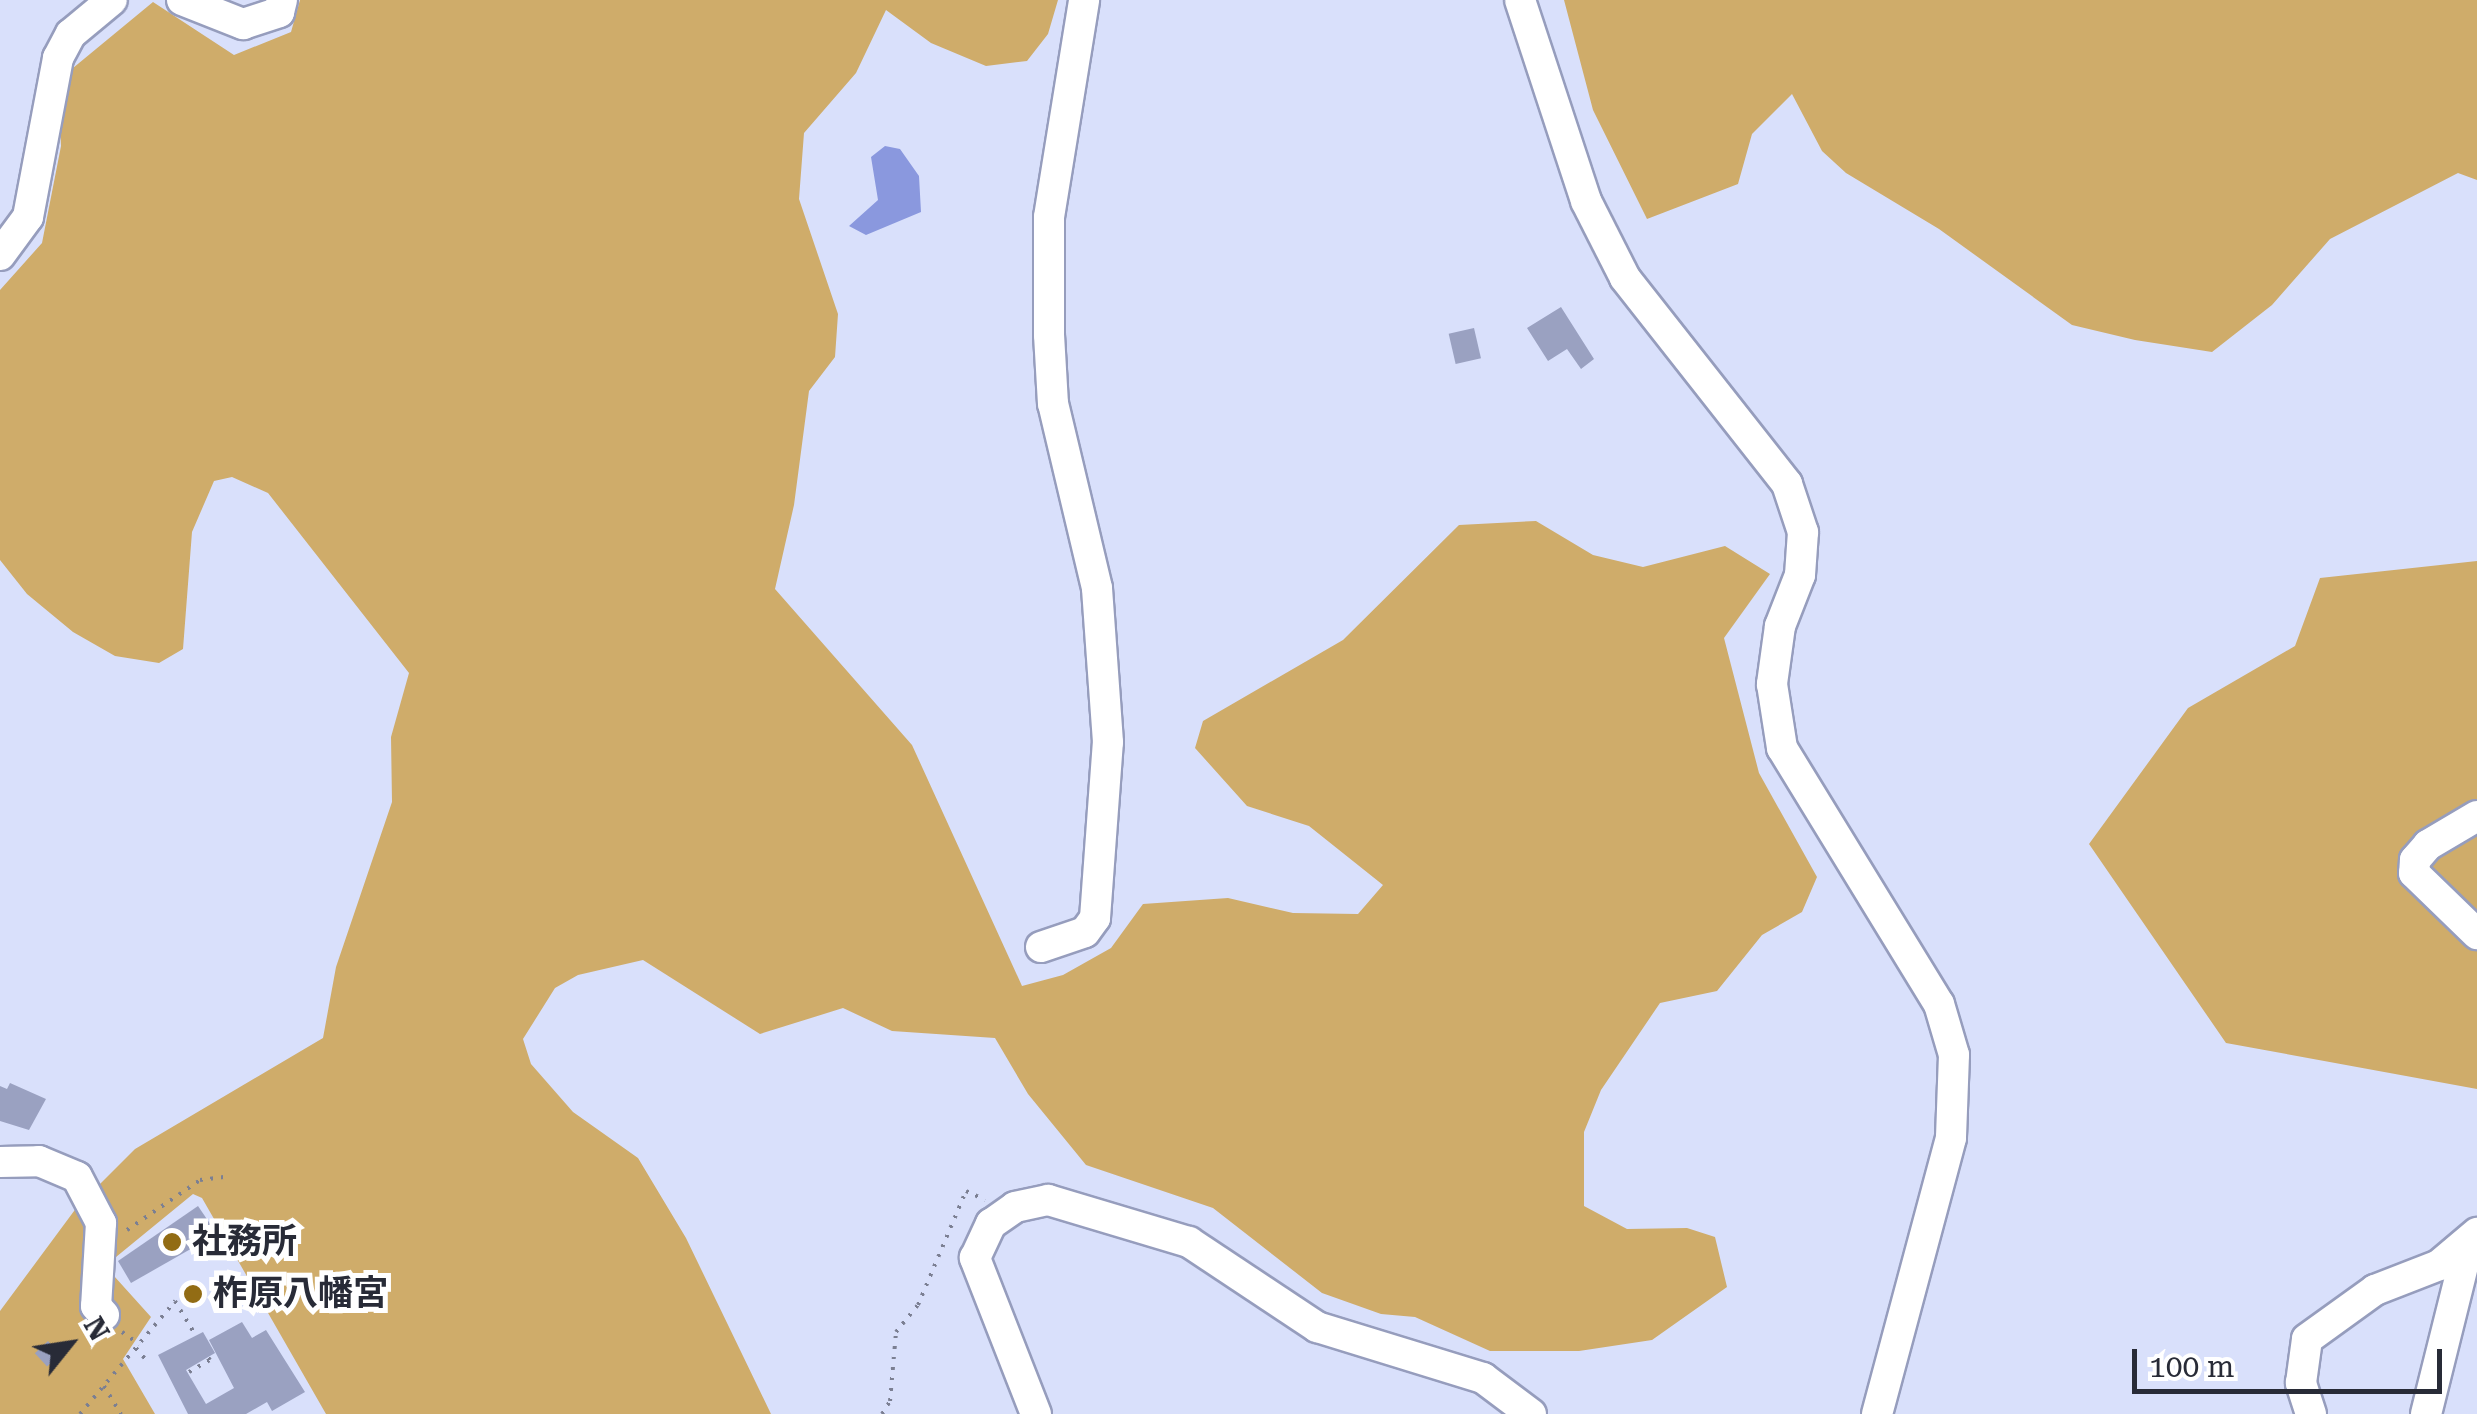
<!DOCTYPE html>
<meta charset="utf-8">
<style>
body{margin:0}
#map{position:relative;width:2477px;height:1414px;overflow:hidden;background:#d9e0fb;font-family:"Roboto Serif","Noto Sans JP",serif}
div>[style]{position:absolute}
.green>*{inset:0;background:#cfac6a}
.water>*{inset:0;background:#8a98de}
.building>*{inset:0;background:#9aa1c1;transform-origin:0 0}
.path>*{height:4px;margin-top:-2px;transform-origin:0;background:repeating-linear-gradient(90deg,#7b7f92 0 2.5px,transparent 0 10.5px)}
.roads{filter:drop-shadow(2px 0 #969dbd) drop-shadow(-2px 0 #969dbd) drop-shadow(0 2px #969dbd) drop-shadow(0 -2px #969dbd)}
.minor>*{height:30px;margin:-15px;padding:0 15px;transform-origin:15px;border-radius:15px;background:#fff}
.dots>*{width:28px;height:28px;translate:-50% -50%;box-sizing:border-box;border:5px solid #fff;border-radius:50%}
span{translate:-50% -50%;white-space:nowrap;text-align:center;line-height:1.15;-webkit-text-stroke:10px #fff;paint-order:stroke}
.poi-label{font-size:35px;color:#282b37;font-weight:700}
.left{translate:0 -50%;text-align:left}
.north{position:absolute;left:20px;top:1294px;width:100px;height:100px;-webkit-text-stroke:8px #fff;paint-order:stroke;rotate:60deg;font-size:28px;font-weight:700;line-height:40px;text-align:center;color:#282b37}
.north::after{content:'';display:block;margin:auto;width:35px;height:45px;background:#282b37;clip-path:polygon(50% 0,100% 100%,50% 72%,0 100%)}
.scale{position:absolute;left:2132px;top:1349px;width:310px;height:45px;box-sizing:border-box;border:5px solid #282b37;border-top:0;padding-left:12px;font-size:30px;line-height:35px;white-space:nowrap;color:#282b37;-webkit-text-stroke:8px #fff;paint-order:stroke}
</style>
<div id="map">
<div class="green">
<i style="clip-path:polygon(300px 0,1058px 0,1048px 34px,1027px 61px,986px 66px,931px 43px,886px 10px,856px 73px,804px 133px,799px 199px,838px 314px,835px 357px,809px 391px,794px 505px,775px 589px,912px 745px,1022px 986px,1063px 975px,1111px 948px,1143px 904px,1228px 898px,1293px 913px,1358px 914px,1383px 885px,1309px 826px,1247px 806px,1195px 748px,1203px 721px,1343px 640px,1459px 525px,1536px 521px,1593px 555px,1643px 567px,1725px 546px,1770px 574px,1724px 638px,1759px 773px,1817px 877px,1802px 912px,1762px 935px,1717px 991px,1660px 1003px,1601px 1090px,1584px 1132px,1584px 1206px,1627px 1229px,1687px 1228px,1715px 1237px,1727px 1287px,1652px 1340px,1579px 1351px,1490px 1351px,1415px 1317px,1381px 1314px,1322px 1293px,1213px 1208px,1086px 1165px,1028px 1094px,995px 1038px,892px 1031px,843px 1008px,760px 1034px,643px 960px,578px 975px,555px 988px,523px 1039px,531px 1064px,573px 1112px,638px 1158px,686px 1238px,771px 1414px,326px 1414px,202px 1198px,193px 1194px,105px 1266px,151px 1317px,123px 1359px,155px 1414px,0 1414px,0 1311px,77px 1207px,135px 1149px,323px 1038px,336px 967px,392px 802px,391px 737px,409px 673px,268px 493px,232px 477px,214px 481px,192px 532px,183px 649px,159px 663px,115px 656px,73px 632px,27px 594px,0 560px,0 290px,42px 243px,61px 146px,59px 103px,73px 68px,153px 2px,234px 55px,291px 32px)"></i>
<i style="clip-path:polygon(1564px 0,2477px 0,2477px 180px,2458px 173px,2330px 239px,2272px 305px,2212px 352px,2135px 340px,2072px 325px,1939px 229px,1846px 173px,1822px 151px,1792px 94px,1752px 134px,1738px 184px,1647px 219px,1593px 110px)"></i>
<i style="clip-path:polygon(2477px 561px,2477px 1089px,2226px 1043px,2089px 844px,2188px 708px,2295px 646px,2320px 578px)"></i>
</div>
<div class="water">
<i style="clip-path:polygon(885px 146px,900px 149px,919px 176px,921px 212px,866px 235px,849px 226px,878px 200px,871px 157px)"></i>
</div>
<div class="building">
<i style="clip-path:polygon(1561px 307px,1594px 359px,1581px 369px,1567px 349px,1548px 361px,1527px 328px)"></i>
<i style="left:1474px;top:328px;width:31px;height:26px;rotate:77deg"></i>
<i style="clip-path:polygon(10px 1083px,46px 1099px,29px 1130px,0 1121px,0 1086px,7px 1089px)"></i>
<i style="clip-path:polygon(198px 1206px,217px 1234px,131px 1283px,118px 1261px)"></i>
<i style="clip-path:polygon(242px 1322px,252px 1338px,266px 1330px,305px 1392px,272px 1411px,267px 1402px,246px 1414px,188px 1414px,158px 1355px,203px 1332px,215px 1353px,186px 1370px,206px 1404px,234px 1388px,209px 1340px)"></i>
<i style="left:48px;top:1341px;width:18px;height:18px;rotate:47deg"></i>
</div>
<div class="path">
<i style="left:127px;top:1230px;width:88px;rotate:-34.4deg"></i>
<i style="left:200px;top:1180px;width:26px;rotate:-7deg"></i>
<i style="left:122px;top:1332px;width:21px;rotate:35deg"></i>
<i style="left:136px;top:1348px;width:16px;rotate:50deg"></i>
<i style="left:189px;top:1372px;width:24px;rotate:-30deg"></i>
<i style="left:210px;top:1360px;width:9px;rotate:-126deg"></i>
<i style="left:104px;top:1386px;width:33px;rotate:59deg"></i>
<i style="left:80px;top:1414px;width:148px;rotate:-49.9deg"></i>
<i style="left:175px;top:1301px;width:41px;rotate:59deg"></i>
<i style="left:882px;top:1414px;width:15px;rotate:-58deg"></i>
<i style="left:890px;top:1401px;width:69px;rotate:-85deg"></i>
<i style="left:896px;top:1332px;width:35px;rotate:-51deg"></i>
<i style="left:918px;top:1305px;width:124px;rotate:-67.2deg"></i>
<i style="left:966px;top:1191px;width:21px;rotate:25deg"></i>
</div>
<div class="roads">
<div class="minor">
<i style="left:182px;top:0;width:66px;rotate:21.5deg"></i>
<i style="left:243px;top:24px;width:38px;rotate:-18deg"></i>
<i style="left:279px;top:12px;width:12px;rotate:-76deg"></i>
<i style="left:1520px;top:0;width:212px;rotate:71.8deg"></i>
<i style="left:1586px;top:201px;width:86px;rotate:63.1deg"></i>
<i style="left:1625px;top:278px;width:262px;rotate:51.8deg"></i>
<i style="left:1787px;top:484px;width:51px;rotate:71.6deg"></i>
<i style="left:1803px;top:532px;width:43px;rotate:94deg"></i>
<i style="left:1800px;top:575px;width:55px;rotate:111.4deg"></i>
<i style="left:1780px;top:626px;width:59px;rotate:97.9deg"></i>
<i style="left:1772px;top:684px;width:65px;rotate:81.1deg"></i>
<i style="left:1782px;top:748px;width:300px;rotate:58.5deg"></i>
<i style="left:1939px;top:1004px;width:53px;rotate:73.6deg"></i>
<i style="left:1954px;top:1055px;width:83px;rotate:92.1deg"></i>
<i style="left:1951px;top:1138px;width:286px;rotate:105deg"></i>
<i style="left:0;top:255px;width:47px;rotate:-53.6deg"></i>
<i style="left:28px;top:217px;width:162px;rotate:-79.3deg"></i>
<i style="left:58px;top:58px;width:27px;rotate:-62deg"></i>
<i style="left:71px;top:34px;width:53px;rotate:-39.7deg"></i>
<i style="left:2477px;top:816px;width:57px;rotate:149.4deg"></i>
<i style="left:2428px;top:845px;width:20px;rotate:131deg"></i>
<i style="left:2415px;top:860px;width:13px;rotate:94deg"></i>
<i style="left:2414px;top:873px;width:88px;rotate:44.1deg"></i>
<i style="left:1041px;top:947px;width:46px;rotate:-18.8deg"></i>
<i style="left:1085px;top:932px;width:17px;rotate:-54deg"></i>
<i style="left:1095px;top:918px;width:176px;rotate:-85.8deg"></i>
<i style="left:1108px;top:742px;width:154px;rotate:-94.1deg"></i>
<i style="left:1097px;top:588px;width:189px;rotate:-103.4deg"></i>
<i style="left:1053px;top:404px;width:69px;rotate:-93.3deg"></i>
<i style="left:1049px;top:335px;width:118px;rotate:-90deg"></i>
<i style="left:1049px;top:217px;width:220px;rotate:-80.8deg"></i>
<i style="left:0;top:1162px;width:39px;rotate:-1deg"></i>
<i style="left:39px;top:1161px;width:41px;rotate:22.8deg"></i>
<i style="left:77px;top:1177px;width:52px;rotate:62.4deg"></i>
<i style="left:101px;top:1223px;width:83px;rotate:93.4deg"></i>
<i style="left:96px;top:1306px;width:12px;rotate:48deg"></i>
<i style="left:1036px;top:1414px;width:168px;rotate:-111.4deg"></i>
<i style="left:975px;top:1258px;width:38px;rotate:-65deg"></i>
<i style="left:991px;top:1224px;width:29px;rotate:-35deg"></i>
<i style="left:1015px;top:1207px;width:34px;rotate:-12deg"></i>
<i style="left:1048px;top:1200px;width:147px;rotate:16.6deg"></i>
<i style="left:1189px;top:1242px;width:154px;rotate:33.6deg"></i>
<i style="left:1317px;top:1327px;width:174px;rotate:17.1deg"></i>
<i style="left:1483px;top:1378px;width:60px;rotate:36.9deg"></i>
<i style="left:2311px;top:1414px;width:33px;rotate:-108deg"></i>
<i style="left:2301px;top:1383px;width:44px;rotate:-82.2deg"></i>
<i style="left:2307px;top:1339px;width:84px;rotate:-35.8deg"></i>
<i style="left:2375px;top:1290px;width:69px;rotate:-21.3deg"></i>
<i style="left:2439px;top:1265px;width:50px;rotate:-40.1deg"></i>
<i style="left:2426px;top:1414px;width:178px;rotate:-76deg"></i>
</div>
</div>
<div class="dots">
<i style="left:172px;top:1242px;background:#926c14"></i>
<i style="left:193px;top:1294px;background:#926c14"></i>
</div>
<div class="poi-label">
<span class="left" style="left:192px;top:1242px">社務所</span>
<span class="left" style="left:213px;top:1294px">柞原八幡宮</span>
</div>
<div class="north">N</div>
<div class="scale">100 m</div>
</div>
